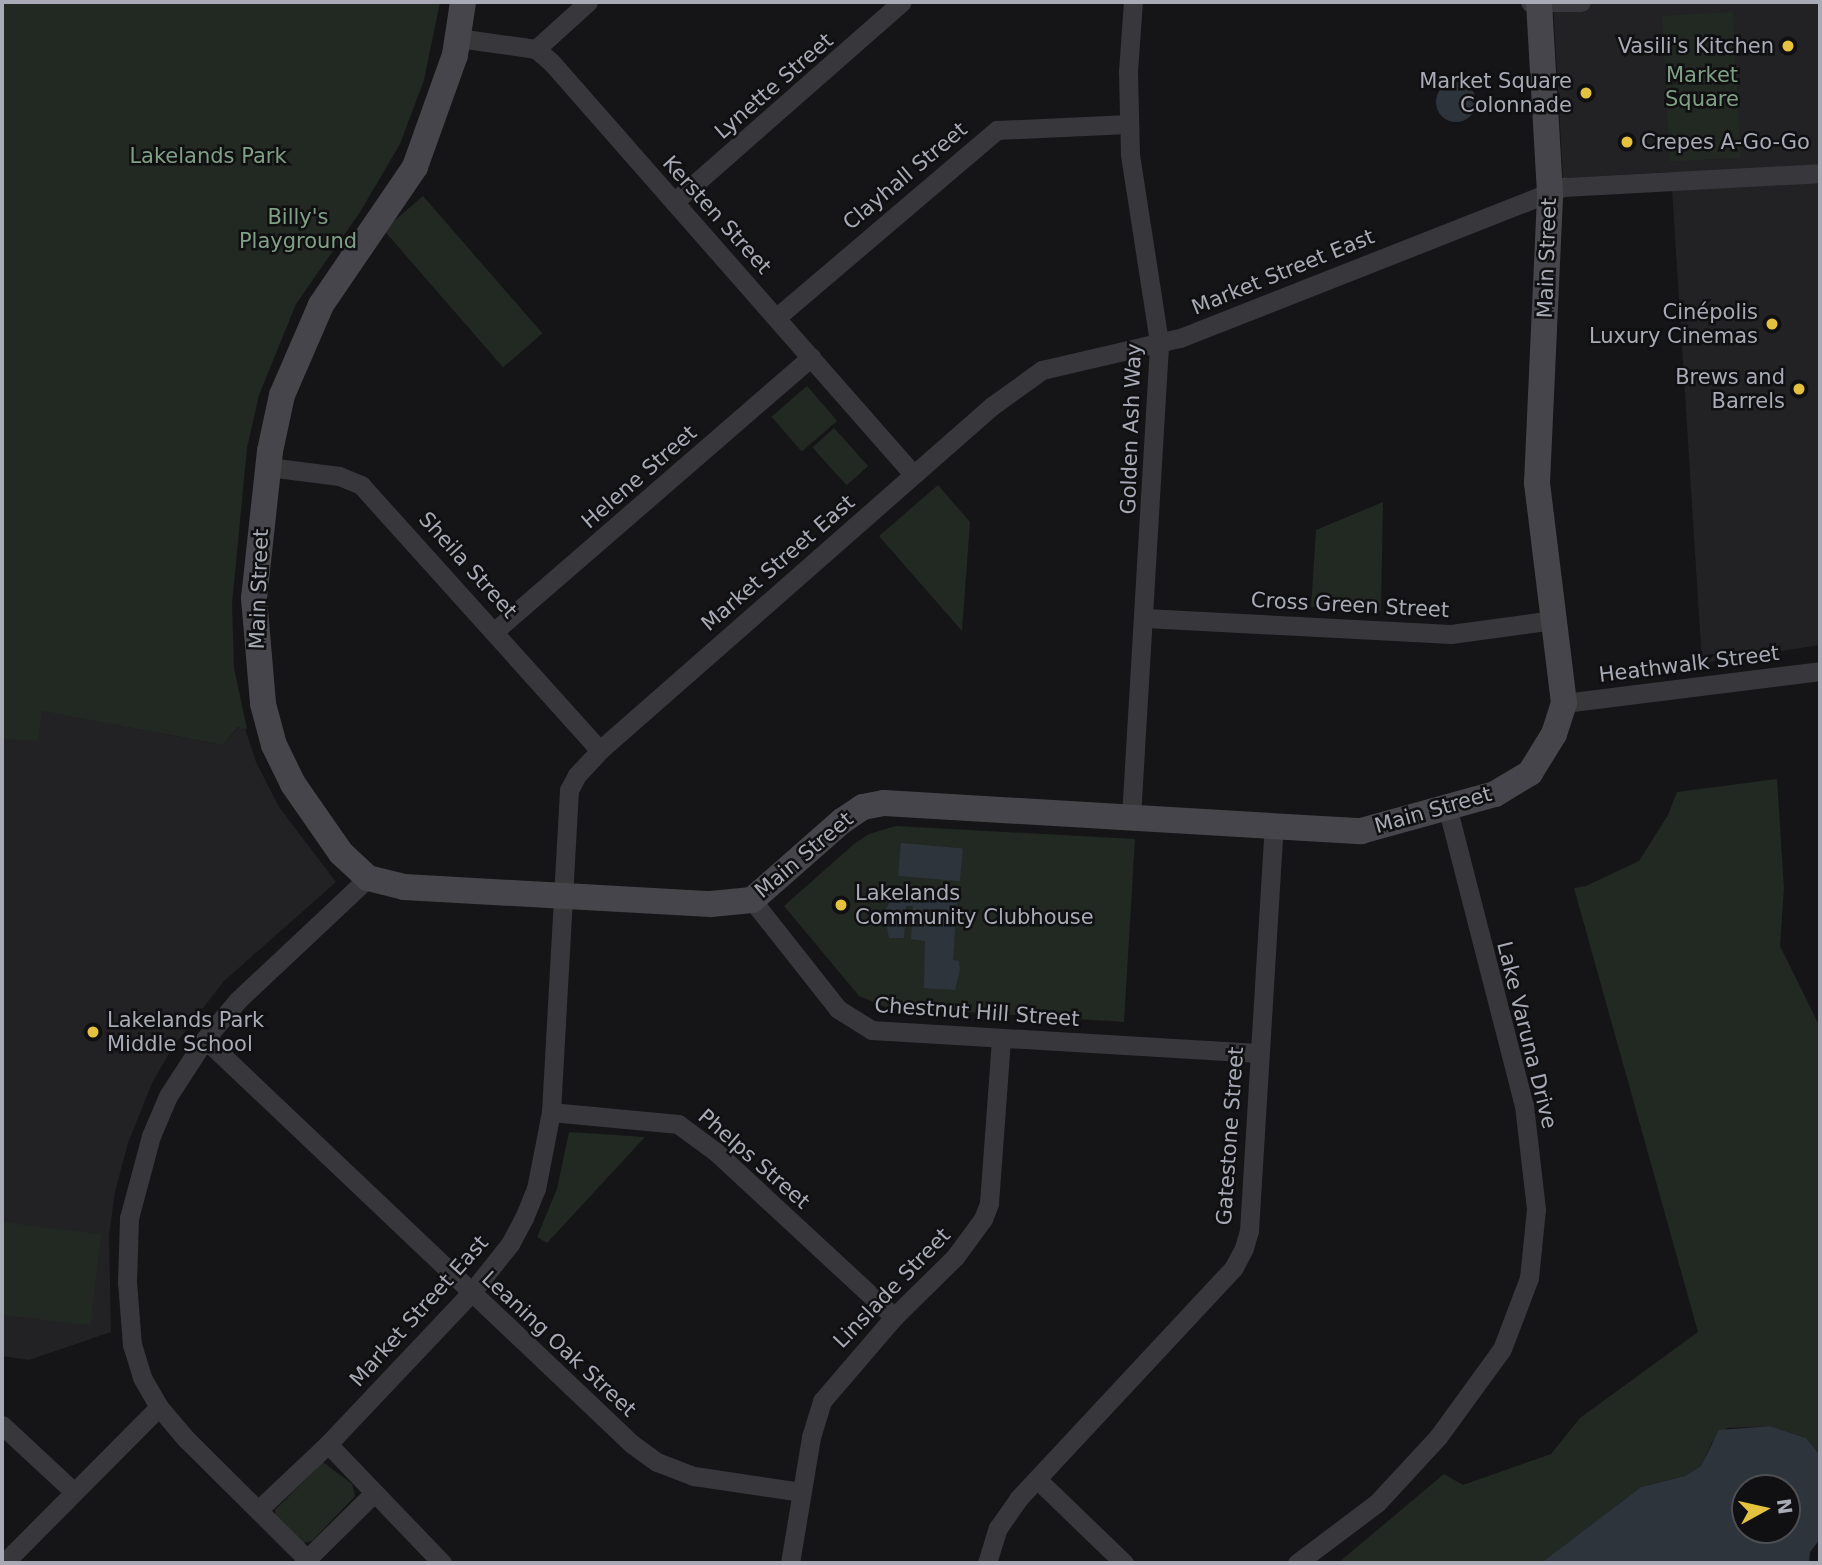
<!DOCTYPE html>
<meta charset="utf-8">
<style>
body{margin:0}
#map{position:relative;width:1822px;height:1565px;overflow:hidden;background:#151517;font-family:"DejaVu Sans",sans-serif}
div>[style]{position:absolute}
.built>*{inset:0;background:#222124}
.green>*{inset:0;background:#222923;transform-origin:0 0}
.water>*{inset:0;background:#2e343c;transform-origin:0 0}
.round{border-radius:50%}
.street>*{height:19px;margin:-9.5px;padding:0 9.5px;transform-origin:9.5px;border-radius:9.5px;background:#37373c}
.secondary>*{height:26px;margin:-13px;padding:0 13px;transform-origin:13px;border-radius:13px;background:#45454b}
.dots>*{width:19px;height:19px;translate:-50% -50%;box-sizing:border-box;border:4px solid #101012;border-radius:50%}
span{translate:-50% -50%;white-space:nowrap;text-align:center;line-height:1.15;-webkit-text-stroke:5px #101012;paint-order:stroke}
.poi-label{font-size:21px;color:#a8abb6}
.right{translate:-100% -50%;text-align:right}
.left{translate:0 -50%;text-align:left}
.park-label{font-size:21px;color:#80a086}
.street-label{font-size:21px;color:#a8abb6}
.frame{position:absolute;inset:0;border:4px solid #a8abb6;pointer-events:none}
.north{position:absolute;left:1731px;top:1474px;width:70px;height:70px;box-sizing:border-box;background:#101012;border:2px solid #4d4e54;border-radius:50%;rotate:82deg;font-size:19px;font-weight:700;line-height:28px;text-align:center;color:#a8abb6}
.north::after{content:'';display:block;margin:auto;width:24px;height:32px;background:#e4c240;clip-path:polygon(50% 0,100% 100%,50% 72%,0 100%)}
</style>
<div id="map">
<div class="built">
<i style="clip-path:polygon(1553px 2px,1820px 2px,1820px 645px,1702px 663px,1671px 172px,1563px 178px)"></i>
<i style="clip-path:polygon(2px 703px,223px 745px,243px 722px,256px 762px,279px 807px,336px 882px,224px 981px,173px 1047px,152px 1083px,128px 1143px,115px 1192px,109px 1235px,111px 1332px,29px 1360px,2px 1356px)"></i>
</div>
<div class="green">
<i style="clip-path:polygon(2px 2px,440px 2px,424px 80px,400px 144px,360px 212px,296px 304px,259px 395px,247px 448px,232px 604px,234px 668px,247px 729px,238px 727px,223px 745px,42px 711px,38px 741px,2px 739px)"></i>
<i style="left:1733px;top:12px;width:146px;height:71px;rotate:87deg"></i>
<i style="left:423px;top:196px;width:182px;height:52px;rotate:49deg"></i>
<i style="left:807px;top:386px;width:46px;height:47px;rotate:49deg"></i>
<i style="left:834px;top:428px;width:51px;height:29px;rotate:48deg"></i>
<i style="clip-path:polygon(938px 485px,970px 522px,962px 631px,879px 536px)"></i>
<i style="clip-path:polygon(1383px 502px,1381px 611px,1311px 607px,1316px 530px)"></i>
<i style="clip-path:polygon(1777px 779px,1784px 888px,1780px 946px,1820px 1027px,1820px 1455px,1806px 1438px,1770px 1426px,1727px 1428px,1712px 1442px,1701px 1466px,1685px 1476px,1641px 1487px,1541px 1563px,1338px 1563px,1444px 1474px,1463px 1485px,1551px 1454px,1580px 1418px,1698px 1332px,1574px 888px,1586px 886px,1639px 861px,1668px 815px,1677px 792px)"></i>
<i style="clip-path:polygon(896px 826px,1135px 839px,1124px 1022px,886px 1007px,859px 996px,784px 906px,854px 844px,869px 834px)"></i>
<i style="clip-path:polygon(569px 1132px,645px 1137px,547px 1243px,537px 1237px,557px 1189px)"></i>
<i style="left:2px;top:1222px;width:100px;height:92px;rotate:7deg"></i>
<i style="clip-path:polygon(323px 1462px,352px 1484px,355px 1496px,312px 1541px,303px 1543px,275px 1516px,275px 1510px)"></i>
</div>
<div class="water">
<i class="round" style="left:1436px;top:82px;width:40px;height:40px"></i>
<i style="left:901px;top:843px;width:62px;height:33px;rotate:5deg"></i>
<i style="clip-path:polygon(893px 895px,957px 900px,953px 960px,959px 961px,960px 970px,955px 990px,924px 988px,925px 941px,911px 939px,913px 906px,906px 906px,904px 938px,889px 938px,884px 913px)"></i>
<i style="clip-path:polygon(evenodd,1770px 1426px,1806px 1438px,1820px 1455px,1820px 1539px,1810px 1552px,1809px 1563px,1541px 1563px,1641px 1487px,1685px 1476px,1701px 1466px,1719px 1430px,1770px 1426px,1745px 1488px,1787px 1488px,1787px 1530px,1745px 1530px,1745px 1488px)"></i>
</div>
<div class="street">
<i style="left:1530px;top:2px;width:51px"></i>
<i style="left:458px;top:38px;width:79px;rotate:8deg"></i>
<i style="left:536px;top:49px;width:21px;rotate:41deg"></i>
<i style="left:552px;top:63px;width:547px;rotate:48.71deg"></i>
<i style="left:536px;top:49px;width:70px;rotate:-42.1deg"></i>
<i style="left:674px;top:202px;width:303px;rotate:-41.3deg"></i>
<i style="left:777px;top:317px;width:289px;rotate:-40.4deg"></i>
<i style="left:997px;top:130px;width:131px;rotate:-2.6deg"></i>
<i style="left:268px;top:467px;width:72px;rotate:7.2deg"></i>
<i style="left:339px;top:476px;width:24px;rotate:22deg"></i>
<i style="left:361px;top:485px;width:357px;rotate:48deg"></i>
<i style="left:1145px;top:618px;width:306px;rotate:3deg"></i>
<i style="left:1451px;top:634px;width:103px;rotate:-7.8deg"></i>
<i style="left:496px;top:630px;width:417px;rotate:-40.9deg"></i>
<i style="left:1564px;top:703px;width:258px;rotate:-7.1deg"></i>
<i style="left:1131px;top:817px;width:476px;rotate:-86.6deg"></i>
<i style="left:1159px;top:342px;width:190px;rotate:-98.8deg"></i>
<i style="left:1130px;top:154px;width:83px;rotate:-91.4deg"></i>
<i style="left:1128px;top:71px;width:69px;rotate:-85.9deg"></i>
<i style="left:752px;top:900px;width:139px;rotate:51.7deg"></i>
<i style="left:838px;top:1009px;width:39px;rotate:32deg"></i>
<i style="left:871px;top:1030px;width:388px;rotate:3.4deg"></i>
<i style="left:205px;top:1039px;width:589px;rotate:43.49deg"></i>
<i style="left:632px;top:1444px;width:31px;rotate:36deg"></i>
<i style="left:657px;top:1462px;width:40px;rotate:21deg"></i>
<i style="left:694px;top:1476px;width:108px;rotate:8.5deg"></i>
<i style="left:551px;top:1112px;width:128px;rotate:5.4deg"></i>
<i style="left:678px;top:1124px;width:47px;rotate:36.4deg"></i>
<i style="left:716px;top:1152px;width:243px;rotate:42.8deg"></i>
<i style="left:2px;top:1425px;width:96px;rotate:42.9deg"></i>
<i style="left:328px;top:1444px;width:165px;rotate:46.2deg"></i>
<i style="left:1038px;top:1480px;width:120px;rotate:44deg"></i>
<i style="left:258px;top:1510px;width:96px;rotate:-43.3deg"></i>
<i style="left:328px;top:1444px;width:208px;rotate:-46.6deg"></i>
<i style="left:471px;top:1293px;width:63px;rotate:-51.5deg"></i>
<i style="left:510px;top:1244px;width:30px;rotate:-62deg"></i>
<i style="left:524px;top:1218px;width:31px;rotate:-68deg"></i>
<i style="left:536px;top:1189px;width:78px;rotate:-79deg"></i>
<i style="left:551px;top:1112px;width:323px;rotate:-86.8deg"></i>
<i style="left:569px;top:790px;width:17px;rotate:-62deg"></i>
<i style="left:577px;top:775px;width:34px;rotate:-47deg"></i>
<i style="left:600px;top:750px;width:522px;rotate:-41.27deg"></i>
<i style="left:992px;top:406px;width:62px;rotate:-35.8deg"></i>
<i style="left:1042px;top:370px;width:142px;rotate:-13.1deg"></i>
<i style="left:1180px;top:338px;width:413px;rotate:-21.5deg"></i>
<i style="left:1564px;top:187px;width:256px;rotate:-3.1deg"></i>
<i style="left:307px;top:1559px;width:170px;rotate:-135.2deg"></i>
<i style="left:186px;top:1439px;width:42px;rotate:-130.2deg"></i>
<i style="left:159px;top:1407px;width:34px;rotate:-120deg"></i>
<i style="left:142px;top:1377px;width:34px;rotate:-107deg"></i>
<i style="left:132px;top:1345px;width:63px;rotate:-94.5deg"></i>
<i style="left:127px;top:1282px;width:64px;rotate:-88.2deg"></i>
<i style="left:129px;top:1218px;width:85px;rotate:-75deg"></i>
<i style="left:151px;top:1136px;width:43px;rotate:-67deg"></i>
<i style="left:168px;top:1096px;width:68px;rotate:-57deg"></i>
<i style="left:205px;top:1039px;width:51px;rotate:-49.8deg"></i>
<i style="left:238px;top:1000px;width:178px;rotate:-43.2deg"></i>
<i style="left:4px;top:1563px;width:220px;rotate:-45.2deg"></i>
<i style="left:303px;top:1563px;width:100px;rotate:-44.6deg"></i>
<i style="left:790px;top:1563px;width:128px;rotate:-80.5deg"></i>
<i style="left:811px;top:1437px;width:38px;rotate:-73deg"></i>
<i style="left:822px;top:1401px;width:111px;rotate:-49.4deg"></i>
<i style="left:894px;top:1317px;width:86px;rotate:-44.5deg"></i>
<i style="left:955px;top:1257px;width:47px;rotate:-53.6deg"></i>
<i style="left:983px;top:1219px;width:17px;rotate:-69deg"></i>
<i style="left:989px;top:1203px;width:165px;rotate:-85.8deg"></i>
<i style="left:987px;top:1563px;width:37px;rotate:-73deg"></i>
<i style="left:998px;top:1528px;width:35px;rotate:-55deg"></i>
<i style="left:1018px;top:1499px;width:317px;rotate:-47deg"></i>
<i style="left:1234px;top:1267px;width:21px;rotate:-62deg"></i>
<i style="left:1244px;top:1248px;width:18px;rotate:-74deg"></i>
<i style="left:1249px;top:1231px;width:405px;rotate:-86.5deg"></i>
<i style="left:1297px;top:1563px;width:100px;rotate:-36.9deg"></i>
<i style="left:1377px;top:1503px;width:90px;rotate:-47.3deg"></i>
<i style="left:1438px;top:1437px;width:109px;rotate:-54deg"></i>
<i style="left:1502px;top:1349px;width:76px;rotate:-69.2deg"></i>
<i style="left:1529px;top:1278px;width:69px;rotate:-84.2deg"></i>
<i style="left:1536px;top:1209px;width:104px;rotate:-96.6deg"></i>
<i style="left:1524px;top:1106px;width:307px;rotate:-104.4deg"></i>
</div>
<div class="secondary">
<i style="left:463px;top:2px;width:54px;rotate:98.6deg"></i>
<i style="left:455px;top:55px;width:119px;rotate:109.7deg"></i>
<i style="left:415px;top:167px;width:167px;rotate:124.3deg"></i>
<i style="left:321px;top:305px;width:98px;rotate:113.4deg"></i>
<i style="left:282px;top:395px;width:57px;rotate:102.1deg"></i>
<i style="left:270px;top:451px;width:148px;rotate:96.2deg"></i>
<i style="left:254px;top:598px;width:106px;rotate:85.1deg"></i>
<i style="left:263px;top:704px;width:42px;rotate:75deg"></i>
<i style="left:274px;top:745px;width:43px;rotate:64deg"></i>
<i style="left:293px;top:784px;width:84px;rotate:55.2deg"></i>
<i style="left:341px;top:853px;width:37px;rotate:43deg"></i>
<i style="left:368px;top:878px;width:37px;rotate:14deg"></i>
<i style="left:404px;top:887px;width:307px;rotate:3.2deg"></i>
<i style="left:711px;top:904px;width:41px;rotate:-5.6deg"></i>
<i style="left:752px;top:900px;width:120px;rotate:-41.3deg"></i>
<i style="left:842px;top:821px;width:25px;rotate:-34deg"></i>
<i style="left:863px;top:807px;width:21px;rotate:-11deg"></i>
<i style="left:884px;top:803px;width:478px;rotate:3.4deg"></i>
<i style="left:1361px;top:831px;width:139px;rotate:-15.4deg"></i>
<i style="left:1495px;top:794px;width:41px;rotate:-31deg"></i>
<i style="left:1530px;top:773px;width:46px;rotate:-58.4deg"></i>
<i style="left:1554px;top:734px;width:33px;rotate:-72deg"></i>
<i style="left:1564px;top:703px;width:222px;rotate:-97deg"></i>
<i style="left:1537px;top:483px;width:290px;rotate:-87.4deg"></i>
<i style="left:1550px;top:193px;width:191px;rotate:-93.3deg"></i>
</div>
<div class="dots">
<i style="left:1788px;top:46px;background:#e4c240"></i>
<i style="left:1586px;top:93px;background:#e4c240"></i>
<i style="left:1627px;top:142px;background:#e4c240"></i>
<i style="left:1772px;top:324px;background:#e4c240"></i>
<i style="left:1799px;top:389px;background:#e4c240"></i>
<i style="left:841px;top:905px;background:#e4c240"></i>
<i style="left:93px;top:1032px;background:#e4c240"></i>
</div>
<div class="poi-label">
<span class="right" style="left:1774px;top:46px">Vasili's Kitchen</span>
<span class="right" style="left:1572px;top:93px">Market Square<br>Colonnade</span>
<span class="left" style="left:1641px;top:142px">Crepes A-Go-Go</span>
<span class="right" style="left:1758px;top:324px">Cinépolis<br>Luxury Cinemas</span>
<span class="right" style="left:1785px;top:389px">Brews and<br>Barrels</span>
<span class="left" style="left:855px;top:905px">Lakelands<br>Community Clubhouse</span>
<span class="left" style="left:107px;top:1032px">Lakelands Park<br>Middle School</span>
</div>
<div class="park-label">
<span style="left:1702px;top:87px">Market<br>Square</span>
<span style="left:208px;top:156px">Lakelands Park</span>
<span style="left:298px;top:229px">Billy's<br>Playground</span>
</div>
<div class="street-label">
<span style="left:774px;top:86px;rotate:-41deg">Lynette Street</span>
<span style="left:905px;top:176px;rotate:-40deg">Clayhall Street</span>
<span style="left:717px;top:215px;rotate:48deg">Kersten Street</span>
<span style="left:1547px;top:258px;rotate:-88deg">Main Street</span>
<span style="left:1283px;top:272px;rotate:-22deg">Market Street East</span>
<span style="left:1131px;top:429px;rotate:-88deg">Golden Ash Way</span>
<span style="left:639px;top:477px;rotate:-41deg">Helene Street</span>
<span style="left:778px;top:563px;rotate:-41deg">Market Street East</span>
<span style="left:468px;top:565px;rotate:48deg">Sheila Street</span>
<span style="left:259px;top:589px;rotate:-88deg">Main Street</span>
<span style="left:1350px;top:605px;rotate:3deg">Cross Green Street</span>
<span style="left:1689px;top:664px;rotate:-7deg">Heathwalk Street</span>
<span style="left:1433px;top:810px;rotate:-16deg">Main Street</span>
<span style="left:804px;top:855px;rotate:-40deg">Main Street</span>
<span style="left:977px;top:1012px;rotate:4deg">Chestnut Hill Street</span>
<span style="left:1527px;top:1035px;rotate:76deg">Lake Varuna Drive</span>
<span style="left:1230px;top:1136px;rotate:-86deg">Gatestone Street</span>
<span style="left:754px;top:1159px;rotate:41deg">Phelps Street</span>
<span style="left:892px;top:1288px;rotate:-46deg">Linslade Street</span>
<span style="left:419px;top:1311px;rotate:-48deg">Market Street East</span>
<span style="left:559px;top:1344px;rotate:43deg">Leaning Oak Street</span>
</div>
<div class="frame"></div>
<div class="north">N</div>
</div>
